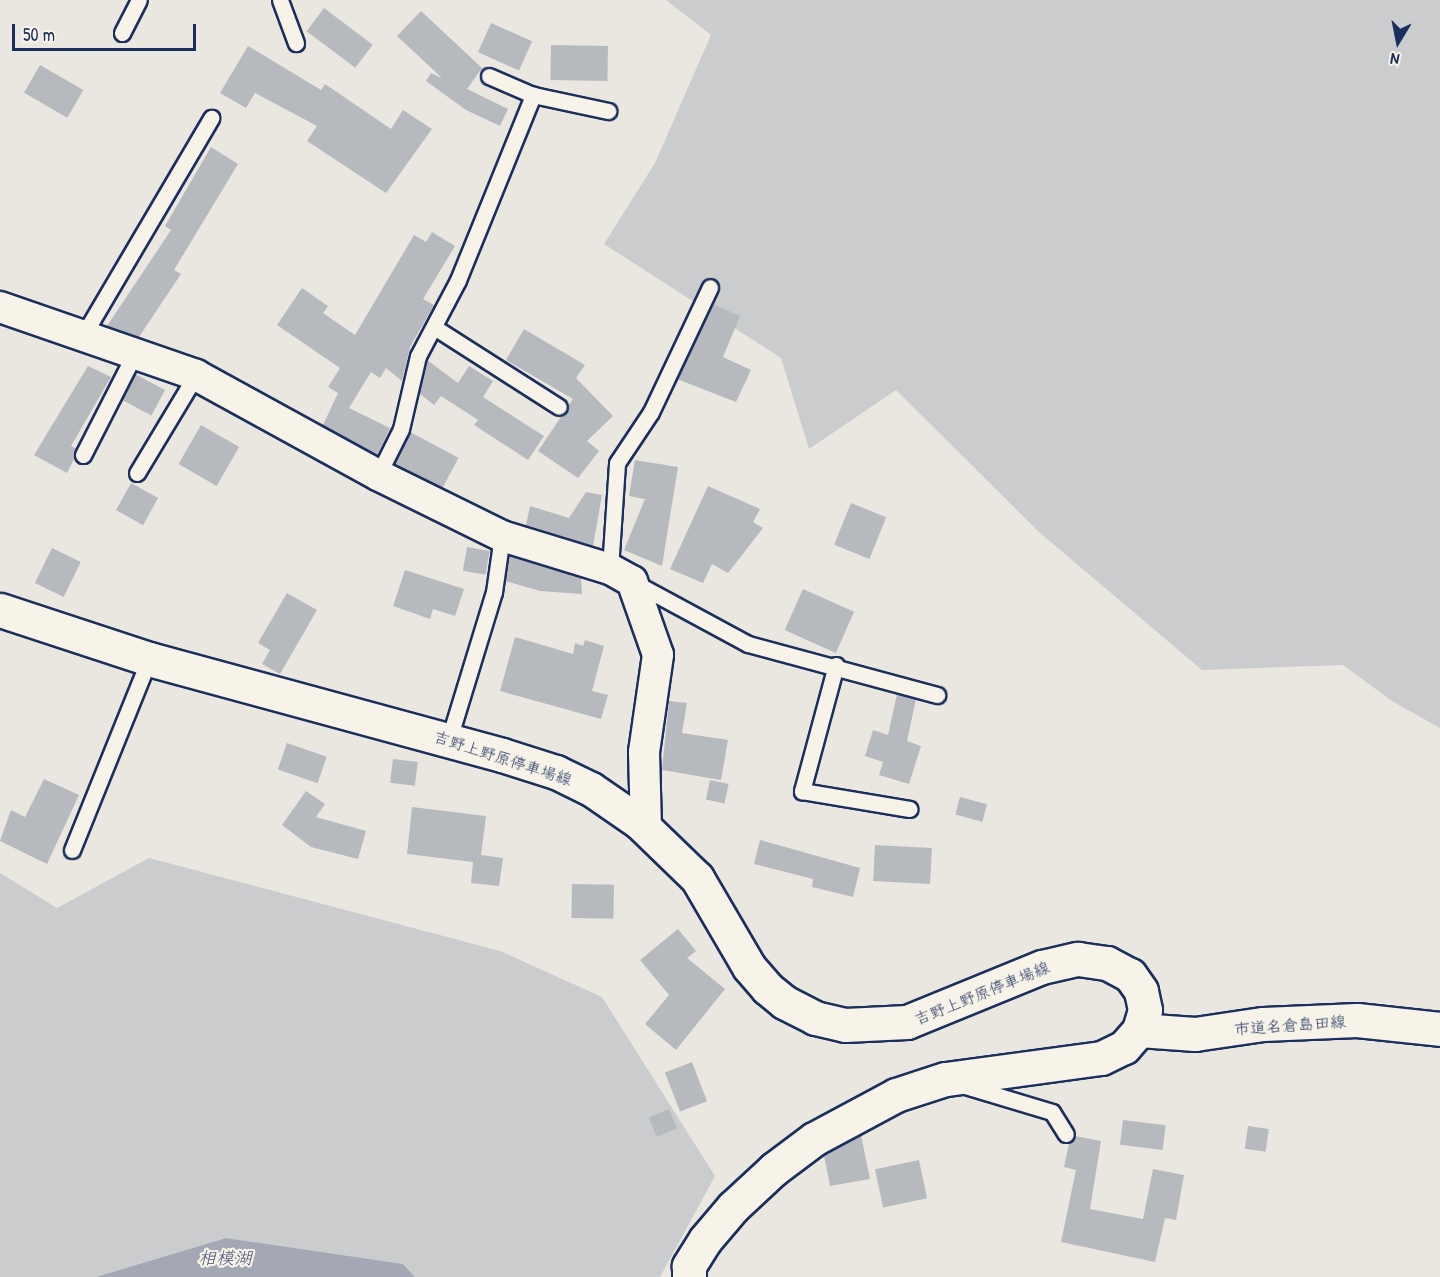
<!DOCTYPE html>
<meta charset="utf-8">
<style>
body{margin:0}
#map{position:relative;width:1440px;height:1277px;overflow:hidden;background:#eae7e0;font-family:"Patrick Hand","Klee One",sans-serif}
div>[style]{position:absolute}
.green>*{inset:0;background:#cbcccd}
.water>*{inset:0;background:#a3a8b4}
.building>*{inset:0;background:#b6babf;transform-origin:0 0}
.roads{filter:drop-shadow(2px 0 #1b2f5e) drop-shadow(-2px 0 #1b2f5e) drop-shadow(0 2px #1b2f5e) drop-shadow(0 -2px #1b2f5e)}
.service>*{height:15px;margin:-7.5px;padding:0 7.5px;transform-origin:7.5px;border-radius:7.5px;background:#f7f3e8}
.minor>*{height:30px;margin:-15px;padding:0 15px;transform-origin:15px;border-radius:15px;background:#f7f3e8}
.tertiary>*{height:33px;margin:-16.5px;padding:0 16.5px;transform-origin:16.5px;border-radius:16.5px;background:#f7f3e8}
.secondary>*{height:33px;margin:-16.5px;padding:0 16.5px;transform-origin:16.5px;border-radius:16.5px;background:#f7f3e8}
span{translate:-50% -50%;white-space:nowrap;text-align:center;line-height:1.15;-webkit-text-stroke:4.5px #f7f3e8;paint-order:stroke}
.street-label{font-size:16px;color:#1b2f5e}
.water-label{font-size:18px;color:#445378;font-style:italic}
.north{position:absolute;left:1368px;top:12px;width:60px;height:60px;-webkit-text-stroke:4px #f7f3e8;paint-order:stroke;rotate:190deg;font-size:16px;font-weight:700;line-height:24px;text-align:center;color:#1b2f5e}
.north::after{content:'';display:block;margin:auto;width:21px;height:27px;background:#1b2f5e;clip-path:polygon(50% 0,100% 100%,50% 72%,0 100%)}
.scale{position:absolute;left:12px;top:24px;width:184px;height:27px;box-sizing:border-box;border:3px solid #1b2f5e;border-top:0;padding-left:8px;font-size:18px;line-height:21px;white-space:nowrap;color:#1b2f5e;-webkit-text-stroke:4px #f7f3e8;paint-order:stroke}
</style>
<div id="map">
<div class="green">
<i style="clip-path:polygon(666px 0,1440px 0,1440px 728px,1392px 701px,1343px 665px,1202px 670px,1039px 532px,896px 390px,809px 449px,781px 358px,604px 244px,655px 163px,711px 35px)"></i>
<i style="clip-path:polygon(149px 858px,500px 951px,602px 997px,715px 1176px,660px 1277px,415px 1277px,403px 1264px,226px 1238px,96px 1277px,0 1277px,0 873px,57px 908px)"></i>
</div>
<div class="water">
<i style="clip-path:polygon(226px 1238px,403px 1264px,415px 1277px,96px 1277px)"></i>
</div>
<div class="building">
<i style="left:324px;top:8px;width:61px;height:29px;rotate:37deg"></i>
<i style="clip-path:polygon(421px 11px,482px 68px,467px 89px,508px 109px,500px 126px,466px 110px,426px 81px,431px 73px,442px 78px,397px 36px)"></i>
<i style="left:491px;top:23px;width:45px;height:32px;rotate:24deg"></i>
<i style="left:551px;top:45px;width:57px;height:35px;rotate:1deg"></i>
<i style="clip-path:polygon(248px 46px,321px 90px,325px 84px,391px 129px,403px 110px,432px 129px,386px 193px,307px 141px,317px 126px,255px 93px,246px 108px,220px 93px)"></i>
<i style="left:40px;top:65px;width:50px;height:32px;rotate:30deg"></i>
<i style="clip-path:polygon(211px 147px,238px 164px,174px 270px,181px 274px,139px 337px,107px 326px,171px 230px,165px 226px)"></i>
<i style="clip-path:polygon(432px 232px,455px 246px,423px 299px,434px 305px,410px 347px,402px 381px,386px 368px,380px 378px,371px 372px,349px 408px,390px 428px,377px 455px,323px 425px,338px 393px,328px 387px,340px 368px,277px 325px,302px 288px,328px 306px,323px 313px,355px 335px,414px 235px,426px 242px)"></i>
<i style="clip-path:polygon(713px 304px,740px 316px,723px 357px,751px 370px,736px 402px,677px 379px)"></i>
<i style="clip-path:polygon(524px 329px,585px 365px,576px 378px,613px 416px,587px 441px,599px 451px,578px 478px,538px 451px,573px 399px,506px 360px)"></i>
<i style="clip-path:polygon(427px 360px,458px 383px,469px 366px,493px 381px,483px 397px,544px 436px,528px 460px,474px 425px,478px 420px,441px 396px,434px 405px,419px 393px)"></i>
<i style="clip-path:polygon(88px 366px,111px 377px,71px 446px,75px 448px,74px 459px,67px 473px,34px 455px)"></i>
<i style="left:135px;top:374px;width:34px;height:29px;rotate:28deg"></i>
<i style="left:201px;top:425px;width:44px;height:45px;rotate:30deg"></i>
<i style="left:410px;top:432px;width:55px;height:36px;rotate:28deg"></i>
<i style="clip-path:polygon(635px 460px,678px 467px,662px 566px,624px 550px,645px 499px,629px 496px)"></i>
<i style="left:131px;top:483px;width:31px;height:31px;rotate:29deg"></i>
<i style="clip-path:polygon(708px 486px,760px 509px,753px 522px,763px 528px,728px 573px,712px 564px,703px 583px,670px 569px)"></i>
<i style="clip-path:polygon(586px 492px,602px 495px,593px 546px,526px 525px,530px 506px,569px 518px)"></i>
<i style="left:851px;top:503px;width:38px;height:45px;rotate:22deg"></i>
<i style="left:467px;top:547px;width:23px;height:24px;rotate:10deg"></i>
<i style="left:52px;top:548px;width:32px;height:39px;rotate:26deg"></i>
<i style="clip-path:polygon(509px 556px,581px 578px,582px 594px,540px 591px,505px 581px)"></i>
<i style="clip-path:polygon(405px 570px,464px 589px,455px 616px,433px 609px,430px 619px,393px 606px)"></i>
<i style="left:803px;top:589px;width:56px;height:45px;rotate:24deg"></i>
<i style="clip-path:polygon(287px 593px,317px 610px,280px 674px,262px 664px,270px 650px,258px 643px)"></i>
<i style="clip-path:polygon(515px 637px,573px 654px,575px 643px,583px 646px,585px 640px,604px 646px,592px 691px,608px 695px,601px 719px,500px 691px)"></i>
<i style="clip-path:polygon(897px 694px,916px 699px,907px 741px,921px 746px,909px 784px,879px 775px,883px 762px,865px 756px,873px 730px,888px 735px)"></i>
<i style="clip-path:polygon(669px 701px,687px 703px,682px 733px,728px 740px,721px 780px,662px 770px)"></i>
<i style="left:287px;top:743px;width:42px;height:28px;rotate:19deg"></i>
<i style="left:393px;top:759px;width:25px;height:24px;rotate:7deg"></i>
<i style="clip-path:polygon(44px 779px,79px 795px,47px 864px,0 841px,11px 810px,25px 817px)"></i>
<i style="left:710px;top:780px;width:19px;height:20px;rotate:12deg"></i>
<i style="clip-path:polygon(306px 791px,325px 804px,316px 817px,366px 831px,358px 859px,311px 847px,282px 825px)"></i>
<i style="left:960px;top:797px;width:28px;height:18px;rotate:15deg"></i>
<i style="clip-path:polygon(412px 807px,486px 816px,481px 855px,503px 858px,499px 886px,471px 883px,473px 862px,407px 854px)"></i>
<i style="clip-path:polygon(760px 840px,860px 868px,853px 897px,812px 887px,813px 879px,754px 864px)"></i>
<i style="left:875px;top:845px;width:57px;height:36px;rotate:3deg"></i>
<i style="left:572px;top:884px;width:42px;height:34px;rotate:1deg"></i>
<i style="clip-path:polygon(678px 929px,696px 951px,687px 958px,725px 989px,676px 1050px,645px 1024px,669px 995px,640px 960px)"></i>
<i style="left:692px;top:1062px;width:42px;height:29px;rotate:69deg"></i>
<i style="left:669px;top:1109px;width:21px;height:22px;rotate:67deg"></i>
<i style="left:1123px;top:1120px;width:43px;height:25px;rotate:7deg"></i>
<i style="left:1248px;top:1126px;width:21px;height:23px;rotate:8deg"></i>
<i style="clip-path:polygon(861px 1135px,870px 1179px,830px 1186px,824px 1155px)"></i>
<i style="clip-path:polygon(1075px 1136px,1101px 1141px,1090px 1209px,1143px 1219px,1153px 1169px,1184px 1175px,1176px 1220px,1165px 1218px,1155px 1262px,1061px 1242px,1076px 1170px,1064px 1167px,1069px 1143px)"></i>
<i style="left:919px;top:1160px;width:39px;height:45px;rotate:78deg"></i>
</div>
<div class="roads">
<div class="service">
<i style="left:280px;top:0;width:46px;rotate:69.6deg"></i>
<i style="left:122px;top:33px;width:37px;rotate:-63deg"></i>
<i style="left:489px;top:76px;width:48px;rotate:23.4deg"></i>
<i style="left:434px;top:327px;width:148px;rotate:32.6deg"></i>
<i style="left:84px;top:334px;width:251px;rotate:-59.5deg"></i>
<i style="left:83px;top:455px;width:117px;rotate:-63deg"></i>
<i style="left:137px;top:473px;width:114px;rotate:-59deg"></i>
<i style="left:378px;top:475px;width:51px;rotate:-63.4deg"></i>
<i style="left:401px;top:429px;width:75px;rotate:-76.9deg"></i>
<i style="left:418px;top:356px;width:86px;rotate:-62.2deg"></i>
<i style="left:458px;top:280px;width:200px;rotate:-67.9deg"></i>
<i style="left:533px;top:95px;width:77px;rotate:12deg"></i>
<i style="left:610px;top:569px;width:106px;rotate:-86.2deg"></i>
<i style="left:617px;top:463px;width:61px;rotate:-56.3deg"></i>
<i style="left:651px;top:412px;width:138px;rotate:-64.7deg"></i>
<i style="left:635px;top:583px;width:128px;rotate:28.4deg"></i>
<i style="left:748px;top:644px;width:196px;rotate:15.1deg"></i>
<i style="left:836px;top:665px;width:131px;rotate:105.1deg"></i>
<i style="left:802px;top:791px;width:109px;rotate:9.5deg"></i>
<i style="left:449px;top:739px;width:154px;rotate:-73deg"></i>
<i style="left:494px;top:592px;width:57px;rotate:-81.9deg"></i>
<i style="left:72px;top:850px;width:206px;rotate:-68deg"></i>
<i style="left:962px;top:1085px;width:94px;rotate:16.7deg"></i>
<i style="left:1052px;top:1112px;width:26px;rotate:58deg"></i>
</div>
<div class="minor">
<i style="left:0;top:307px;width:207px;rotate:19.1deg"></i>
<i style="left:196px;top:375px;width:208px;rotate:28.8deg"></i>
<i style="left:378px;top:475px;width:138px;rotate:26.2deg"></i>
<i style="left:502px;top:536px;width:113px;rotate:17deg"></i>
<i style="left:610px;top:569px;width:25px;rotate:29deg"></i>
<i style="left:632px;top:581px;width:78px;rotate:70.6deg"></i>
<i style="left:658px;top:655px;width:98px;rotate:98.2deg"></i>
<i style="left:644px;top:752px;width:77px;rotate:88.5deg"></i>
</div>
<div class="tertiary">
<i style="left:1139px;top:1030px;width:56px;rotate:4.1deg"></i>
<i style="left:1195px;top:1034px;width:69px;rotate:-8.4deg"></i>
<i style="left:1263px;top:1024px;width:94px;rotate:-2.4deg"></i>
<i style="left:1357px;top:1020px;width:83px;rotate:6.2deg"></i>
</div>
<div class="secondary">
<i style="left:0;top:610px;width:157px;rotate:18.2deg"></i>
<i style="left:149px;top:659px;width:366px;rotate:15.2deg"></i>
<i style="left:502px;top:755px;width:57px;rotate:17.5deg"></i>
<i style="left:556px;top:772px;width:39px;rotate:26deg"></i>
<i style="left:591px;top:789px;width:58px;rotate:34.5deg"></i>
<i style="left:639px;top:822px;width:81px;rotate:44deg"></i>
<i style="left:697px;top:878px;width:103px;rotate:59.7deg"></i>
<i style="left:749px;top:967px;width:28px;rotate:49deg"></i>
<i style="left:767px;top:988px;width:22px;rotate:39deg"></i>
<i style="left:784px;top:1002px;width:35px;rotate:27deg"></i>
<i style="left:815px;top:1018px;width:31px;rotate:13deg"></i>
<i style="left:845px;top:1025px;width:62px;rotate:-2.8deg"></i>
<i style="left:907px;top:1022px;width:146px;rotate:-22.2deg"></i>
<i style="left:1042px;top:967px;width:37px;rotate:-13deg"></i>
<i style="left:1078px;top:959px;width:29px;rotate:8deg"></i>
<i style="left:1107px;top:963px;width:26px;rotate:28deg"></i>
<i style="left:1130px;top:975px;width:19px;rotate:55deg"></i>
<i style="left:1141px;top:991px;width:19px;rotate:78deg"></i>
<i style="left:1145px;top:1010px;width:21px;rotate:107deg"></i>
<i style="left:1139px;top:1030px;width:23px;rotate:131deg"></i>
<i style="left:1124px;top:1047px;width:25px;rotate:154deg"></i>
<i style="left:1101px;top:1058px;width:157px;rotate:172.3deg"></i>
<i style="left:945px;top:1079px;width:52px;rotate:161.9deg"></i>
<i style="left:896px;top:1095px;width:93px;rotate:151.8deg"></i>
<i style="left:814px;top:1139px;width:50px;rotate:143.1deg"></i>
<i style="left:774px;top:1169px;width:56px;rotate:137.2deg"></i>
<i style="left:733px;top:1207px;width:43px;rotate:130.3deg"></i>
<i style="left:705px;top:1240px;width:31px;rotate:122deg"></i>
<i style="left:689px;top:1266px;width:11px;rotate:90deg"></i>
</div>
</div>
<div class="street-label">
<span style="left:503px;top:758px;rotate:18deg">吉野上野原停車場線</span>
<span style="left:982px;top:993px;rotate:-22deg">吉野上野原停車場線</span>
<span style="left:1290px;top:1025px;rotate:-4deg">市道名倉島田線</span>
</div>
<div class="water-label">
<span style="left:225px;top:1258px">相模湖</span>
</div>
<div class="north">N</div>
<div class="scale">50 m</div>
</div>
